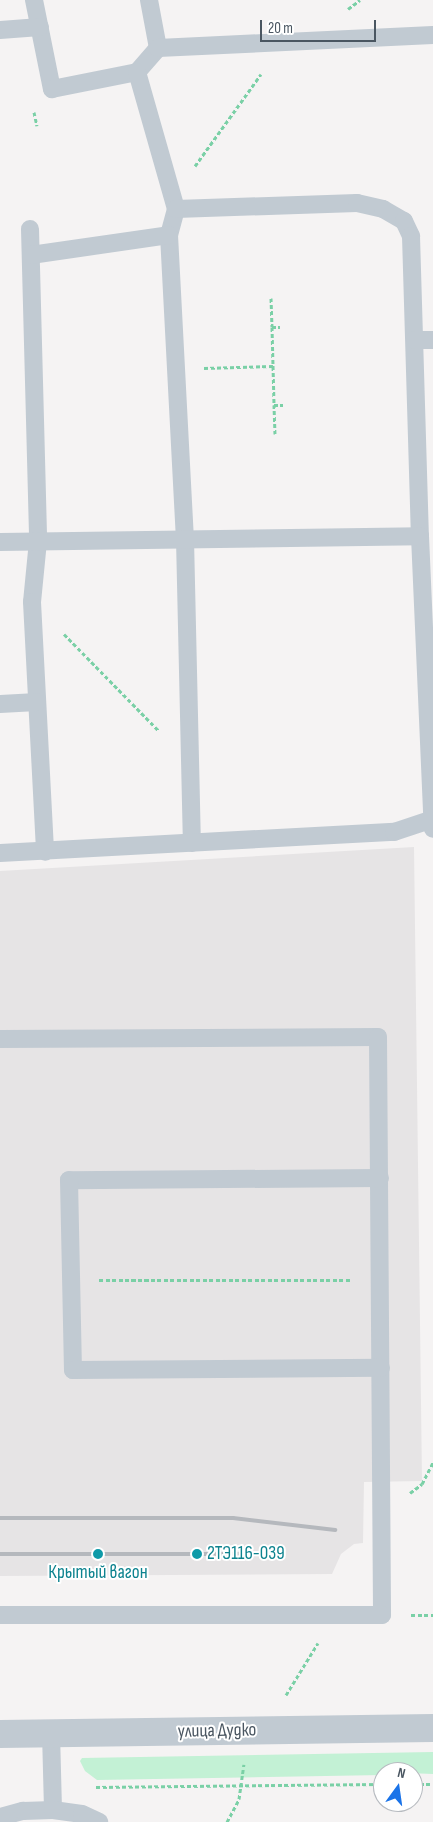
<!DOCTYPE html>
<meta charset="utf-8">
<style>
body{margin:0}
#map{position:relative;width:433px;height:1822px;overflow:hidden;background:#f5f3f3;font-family:"Sofia Sans Condensed",sans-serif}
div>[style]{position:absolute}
.education>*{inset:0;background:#e6e4e5}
.green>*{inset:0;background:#c3f1d5}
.path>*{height:3px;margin-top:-1.5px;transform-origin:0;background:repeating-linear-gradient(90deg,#7ad0a6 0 4px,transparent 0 6.5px)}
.service>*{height:18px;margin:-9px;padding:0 9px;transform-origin:9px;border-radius:9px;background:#c1cad2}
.minor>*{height:28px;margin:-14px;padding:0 14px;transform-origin:14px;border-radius:14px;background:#c1cad2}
.rail>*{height:4px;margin:-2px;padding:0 2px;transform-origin:2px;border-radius:2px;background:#b5b8bd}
.dots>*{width:14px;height:14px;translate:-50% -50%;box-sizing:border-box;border:2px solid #fff;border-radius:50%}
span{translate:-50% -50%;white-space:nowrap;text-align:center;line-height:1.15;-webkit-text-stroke:4px #fff;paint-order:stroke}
.culture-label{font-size:19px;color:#0d838f}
.left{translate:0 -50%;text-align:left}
.street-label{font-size:19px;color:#4a5661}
.north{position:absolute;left:373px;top:1762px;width:50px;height:50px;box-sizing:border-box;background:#fff;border:1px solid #b7bbc0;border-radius:50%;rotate:14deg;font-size:14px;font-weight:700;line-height:20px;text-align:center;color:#4a5661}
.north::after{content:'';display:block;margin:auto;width:18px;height:22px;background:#1a73e8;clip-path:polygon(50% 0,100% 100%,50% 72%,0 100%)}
.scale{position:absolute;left:260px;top:20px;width:116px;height:22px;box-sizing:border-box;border:2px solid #4a5661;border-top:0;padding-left:6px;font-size:15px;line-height:18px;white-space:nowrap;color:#4a5661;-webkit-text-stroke:4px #fff;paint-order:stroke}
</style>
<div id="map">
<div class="education">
<i style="clip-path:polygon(414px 847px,422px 1481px,364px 1482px,363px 1543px,354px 1544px,341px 1554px,332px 1574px,0 1576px,0 871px)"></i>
</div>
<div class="green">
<i style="clip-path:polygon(433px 1752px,433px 1774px,383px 1772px,383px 1775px,97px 1780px,85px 1771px,80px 1761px,82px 1758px)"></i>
</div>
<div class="path">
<i style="left:348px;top:9px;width:15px;rotate:-37deg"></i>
<i style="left:34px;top:112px;width:14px;rotate:78deg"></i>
<i style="left:195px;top:166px;width:113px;rotate:-54.3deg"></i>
<i style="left:271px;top:298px;width:29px;rotate:88deg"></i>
<i style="left:272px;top:327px;width:8px"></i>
<i style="left:272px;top:327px;width:78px;rotate:88.5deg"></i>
<i style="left:204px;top:368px;width:69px;rotate:-1.7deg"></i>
<i style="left:275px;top:434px;width:29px;rotate:-92deg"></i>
<i style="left:274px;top:405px;width:9px"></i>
<i style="left:64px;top:634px;width:136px;rotate:45.6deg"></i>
<i style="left:99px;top:1280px;width:251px"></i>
<i style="left:410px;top:1493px;width:15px;rotate:-37deg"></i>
<i style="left:422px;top:1484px;width:25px;rotate:-63deg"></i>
<i style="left:411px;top:1615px;width:22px"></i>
<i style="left:286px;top:1695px;width:61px;rotate:-58.4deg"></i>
<i style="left:413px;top:1784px;width:20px"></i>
<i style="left:96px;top:1787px;width:287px;rotate:-0.6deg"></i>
<i style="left:227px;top:1822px;width:26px;rotate:-62deg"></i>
<i style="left:239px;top:1799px;width:35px;rotate:-82deg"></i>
</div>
<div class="service">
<i style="left:34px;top:0;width:91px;rotate:78.6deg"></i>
<i style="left:52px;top:89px;width:87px;rotate:-11.3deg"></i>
<i style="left:149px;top:0;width:49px;rotate:79.4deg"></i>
<i style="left:158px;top:48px;width:32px;rotate:131deg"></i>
<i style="left:137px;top:72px;width:142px;rotate:74.1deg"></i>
<i style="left:176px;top:209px;width:27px;rotate:105deg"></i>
<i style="left:169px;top:235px;width:304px;rotate:87deg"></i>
<i style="left:185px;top:539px;width:304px;rotate:88.7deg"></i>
<i style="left:0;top:30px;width:40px;rotate:-4.3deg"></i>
<i style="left:158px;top:48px;width:275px;rotate:-2.7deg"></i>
<i style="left:176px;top:209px;width:181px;rotate:-1.9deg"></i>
<i style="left:357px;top:203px;width:27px;rotate:13deg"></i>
<i style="left:383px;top:209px;width:24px;rotate:30deg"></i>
<i style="left:404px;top:221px;width:17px;rotate:65deg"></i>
<i style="left:411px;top:236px;width:300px;rotate:88.3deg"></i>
<i style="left:420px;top:536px;width:293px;rotate:87.5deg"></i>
<i style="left:30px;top:229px;width:312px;rotate:88.5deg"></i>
<i style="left:38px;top:541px;width:61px;rotate:95.6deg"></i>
<i style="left:32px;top:602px;width:250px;rotate:87deg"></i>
<i style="left:31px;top:255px;width:139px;rotate:-8.2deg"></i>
<i style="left:415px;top:340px;width:18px"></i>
<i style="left:0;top:542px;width:420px;rotate:-0.8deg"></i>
<i style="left:0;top:704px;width:37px;rotate:-3deg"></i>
<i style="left:0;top:853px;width:395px;rotate:-3.1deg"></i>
<i style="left:394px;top:832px;width:41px;rotate:-18.4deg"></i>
<i style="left:0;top:1039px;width:378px;rotate:-0.3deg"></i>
<i style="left:378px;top:1037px;width:578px;rotate:89.6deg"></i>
<i style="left:382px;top:1615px;width:382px;rotate:180deg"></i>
<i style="left:380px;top:1178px;width:311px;rotate:179.6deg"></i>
<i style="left:69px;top:1180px;width:190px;rotate:88.8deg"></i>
<i style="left:73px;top:1370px;width:308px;rotate:-0.4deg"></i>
<i style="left:51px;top:1733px;width:77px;rotate:88.5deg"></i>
<i style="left:0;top:1817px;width:24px;rotate:-15deg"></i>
<i style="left:23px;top:1811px;width:30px;rotate:-2deg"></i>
<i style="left:53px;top:1810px;width:29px;rotate:8deg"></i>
<i style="left:82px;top:1814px;width:19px;rotate:25deg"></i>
</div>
<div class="minor">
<i style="left:0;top:1734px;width:433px;rotate:-0.8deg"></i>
</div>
<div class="rail">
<i style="left:0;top:1518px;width:233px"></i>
<i style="left:233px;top:1518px;width:103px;rotate:6.7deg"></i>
<i style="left:0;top:1554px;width:253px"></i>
</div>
<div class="dots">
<i style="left:98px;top:1554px;background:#0f9aa8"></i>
<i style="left:197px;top:1554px;background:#0f9aa8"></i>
</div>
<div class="culture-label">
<span class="left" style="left:207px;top:1554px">2ТЭ116-039</span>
<span style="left:98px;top:1573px">Крытый вагон</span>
</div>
<div class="street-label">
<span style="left:217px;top:1731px;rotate:-1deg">улица Дудко</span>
</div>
<div class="north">N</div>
<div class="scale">20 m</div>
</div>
